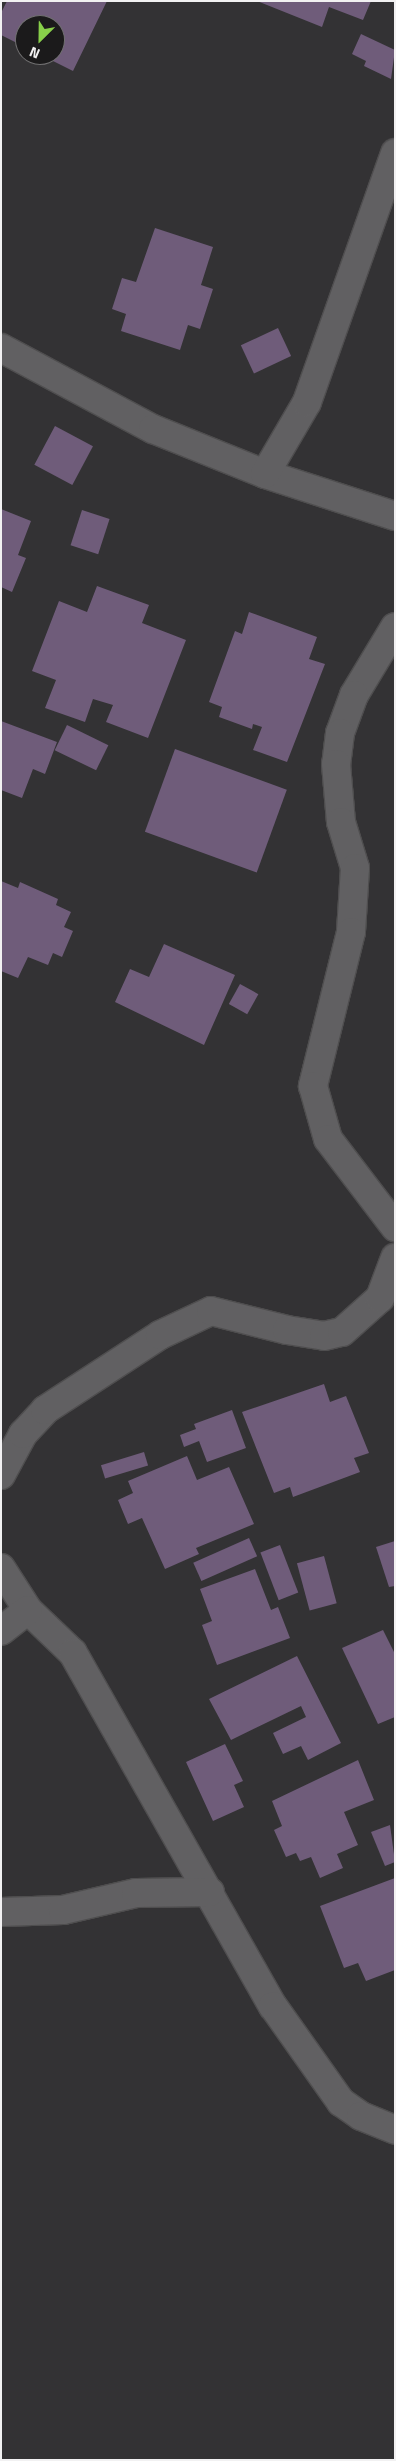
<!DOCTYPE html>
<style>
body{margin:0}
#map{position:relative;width:396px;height:2461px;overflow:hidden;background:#333234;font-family:"Titillium Web",sans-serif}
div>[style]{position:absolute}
.building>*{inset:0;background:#6f5c7a;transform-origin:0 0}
.roads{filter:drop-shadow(1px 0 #4f4e4f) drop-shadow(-1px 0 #4f4e4f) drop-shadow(0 1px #4f4e4f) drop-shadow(0 -1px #4f4e4f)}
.minor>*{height:28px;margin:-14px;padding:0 14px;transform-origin:14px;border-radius:14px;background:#616062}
span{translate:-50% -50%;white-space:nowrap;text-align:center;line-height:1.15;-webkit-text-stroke:4px #1b1a1b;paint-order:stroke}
.frame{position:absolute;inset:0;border:2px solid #f2f1f2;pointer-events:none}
.north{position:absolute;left:15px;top:15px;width:50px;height:50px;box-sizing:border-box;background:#1b1a1b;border:1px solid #717071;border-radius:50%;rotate:203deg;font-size:14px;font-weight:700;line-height:20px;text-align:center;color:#f2f1f2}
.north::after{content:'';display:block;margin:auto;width:18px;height:22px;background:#88cf4a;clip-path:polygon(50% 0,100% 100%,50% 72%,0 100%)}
</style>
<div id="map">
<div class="building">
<i style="clip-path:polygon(7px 1px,107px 1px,73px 71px,41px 55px,55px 55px,55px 25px,25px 25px,25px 47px,1px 35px,1px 13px)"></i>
<i style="clip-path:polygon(257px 1px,371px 1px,363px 20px,329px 7px,322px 27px)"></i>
<i style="clip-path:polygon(361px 34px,395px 50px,391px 79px,364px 66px,366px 61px,352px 54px)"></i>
<i style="clip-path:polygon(155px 228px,213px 247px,201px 285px,213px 289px,200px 329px,188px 325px,180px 350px,121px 331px,126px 314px,112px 309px,122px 278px,136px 282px)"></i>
<i style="left:278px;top:328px;width:31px;height:41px;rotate:65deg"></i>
<i style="left:55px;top:426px;width:43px;height:44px;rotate:28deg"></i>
<i style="clip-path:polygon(1px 509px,31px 521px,18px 555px,26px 558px,12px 592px,1px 587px)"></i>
<i style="left:82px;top:510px;width:29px;height:37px;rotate:18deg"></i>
<i style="clip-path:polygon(97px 586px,149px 605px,142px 623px,186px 640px,148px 738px,106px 722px,113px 705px,93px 699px,85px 722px,45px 708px,56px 680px,32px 671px,59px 601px,87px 612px)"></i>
<i style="clip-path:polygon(249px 612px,317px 637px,309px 659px,325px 664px,287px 762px,253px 750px,262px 727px,253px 724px,252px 729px,219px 717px,222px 707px,209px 702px,235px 631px,242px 634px)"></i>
<i style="clip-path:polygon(1px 721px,57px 742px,45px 774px,33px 769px,22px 798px,1px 790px)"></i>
<i style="left:67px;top:725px;width:46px;height:28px;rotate:26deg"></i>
<i style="left:175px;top:749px;width:119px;height:88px;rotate:20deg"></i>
<i style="clip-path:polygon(1px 881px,18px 888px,20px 882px,58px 899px,56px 905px,71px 912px,64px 927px,73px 931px,62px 957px,53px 953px,48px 965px,28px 957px,18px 978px,1px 971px)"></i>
<i style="clip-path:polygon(164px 944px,235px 975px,204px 1045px,115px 1002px,130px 969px,149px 977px)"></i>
<i style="left:240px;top:984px;width:21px;height:23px;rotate:29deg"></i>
<i style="clip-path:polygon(324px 1384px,330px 1402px,346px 1396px,369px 1453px,354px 1458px,360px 1472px,293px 1497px,290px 1487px,274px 1493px,242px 1412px)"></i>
<i style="clip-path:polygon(232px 1410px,246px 1448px,207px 1462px,199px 1441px,184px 1447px,180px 1435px,196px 1429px,194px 1424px)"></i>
<i style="left:144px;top:1452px;width:14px;height:45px;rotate:73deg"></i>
<i style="clip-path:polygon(187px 1456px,197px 1480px,229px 1467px,254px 1524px,196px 1548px,199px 1554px,165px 1569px,142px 1518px,128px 1524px,118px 1500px,133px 1493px,128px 1481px)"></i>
<i style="left:249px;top:1538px;width:20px;height:61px;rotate:66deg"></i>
<i style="clip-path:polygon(395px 1541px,395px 1586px,389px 1587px,376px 1547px)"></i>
<i style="left:280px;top:1545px;width:51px;height:21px;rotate:69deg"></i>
<i style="left:324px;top:1556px;width:49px;height:28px;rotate:75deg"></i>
<i style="clip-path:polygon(255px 1569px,271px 1610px,278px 1607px,290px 1638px,217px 1665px,202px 1625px,212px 1621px,200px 1589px)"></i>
<i style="clip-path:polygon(383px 1630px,395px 1654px,395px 1717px,378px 1724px,342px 1648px)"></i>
<i style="clip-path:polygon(297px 1656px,341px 1743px,308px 1760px,301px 1746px,283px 1754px,273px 1733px,306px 1717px,301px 1706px,231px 1740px,209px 1699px)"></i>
<i style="clip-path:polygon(225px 1744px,243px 1781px,234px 1785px,244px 1807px,213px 1821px,186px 1762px)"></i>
<i style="clip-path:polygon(358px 1760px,374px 1800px,344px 1812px,358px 1845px,337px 1854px,343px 1868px,320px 1878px,311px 1857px,300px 1861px,296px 1853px,286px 1857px,274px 1830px,282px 1826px,272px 1801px)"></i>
<i style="clip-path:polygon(390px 1825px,395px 1862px,385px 1866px,371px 1832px)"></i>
<i style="clip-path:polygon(395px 1878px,395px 1970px,366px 1981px,358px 1963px,344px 1968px,320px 1906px)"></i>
</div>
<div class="roads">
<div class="minor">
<i style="left:1px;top:348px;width:172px;rotate:28.1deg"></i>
<i style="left:153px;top:429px;width:121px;rotate:21.9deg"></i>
<i style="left:265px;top:474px;width:137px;rotate:17.9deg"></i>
<i style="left:265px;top:474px;width:83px;rotate:-59.7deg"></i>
<i style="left:307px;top:402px;width:264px;rotate:-70.5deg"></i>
<i style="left:395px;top:627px;width:79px;rotate:121.1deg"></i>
<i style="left:354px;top:695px;width:40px;rotate:110.2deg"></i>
<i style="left:340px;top:733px;width:31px;rotate:97deg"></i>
<i style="left:336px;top:764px;width:58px;rotate:85.1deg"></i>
<i style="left:341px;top:822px;width:48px;rotate:73.1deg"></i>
<i style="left:355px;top:868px;width:64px;rotate:93.6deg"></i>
<i style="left:351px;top:932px;width:159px;rotate:103.9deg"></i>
<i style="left:313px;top:1086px;width:55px;rotate:74.2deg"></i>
<i style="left:328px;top:1139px;width:111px;rotate:52.7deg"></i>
<i style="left:1px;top:1475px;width:47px;rotate:-61.8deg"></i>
<i style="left:23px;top:1434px;width:33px;rotate:-47deg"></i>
<i style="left:45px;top:1410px;width:137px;rotate:-33.1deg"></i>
<i style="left:160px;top:1335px;width:56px;rotate:-25.2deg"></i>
<i style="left:211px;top:1311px;width:78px;rotate:14deg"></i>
<i style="left:287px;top:1330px;width:37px;rotate:9deg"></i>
<i style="left:324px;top:1336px;width:18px;rotate:-13deg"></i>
<i style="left:342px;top:1332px;width:51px;rotate:-41.8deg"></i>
<i style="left:380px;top:1298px;width:43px;rotate:-69.4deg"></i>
<i style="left:1px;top:1568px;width:50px;rotate:57.3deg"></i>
<i style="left:28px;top:1610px;width:62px;rotate:43.7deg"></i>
<i style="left:73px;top:1653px;width:406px;rotate:60.5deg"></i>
<i style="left:273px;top:2006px;width:118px;rotate:54.7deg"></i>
<i style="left:341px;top:2102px;width:24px;rotate:35deg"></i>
<i style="left:361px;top:2116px;width:37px;rotate:22deg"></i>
<i style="left:1px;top:1631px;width:34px;rotate:-38deg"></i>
<i style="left:1px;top:1912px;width:62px;rotate:-1.8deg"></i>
<i style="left:63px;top:1910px;width:75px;rotate:-13.1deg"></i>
<i style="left:136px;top:1893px;width:74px;rotate:-0.8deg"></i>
</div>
</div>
<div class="frame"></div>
<div class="north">N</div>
</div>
